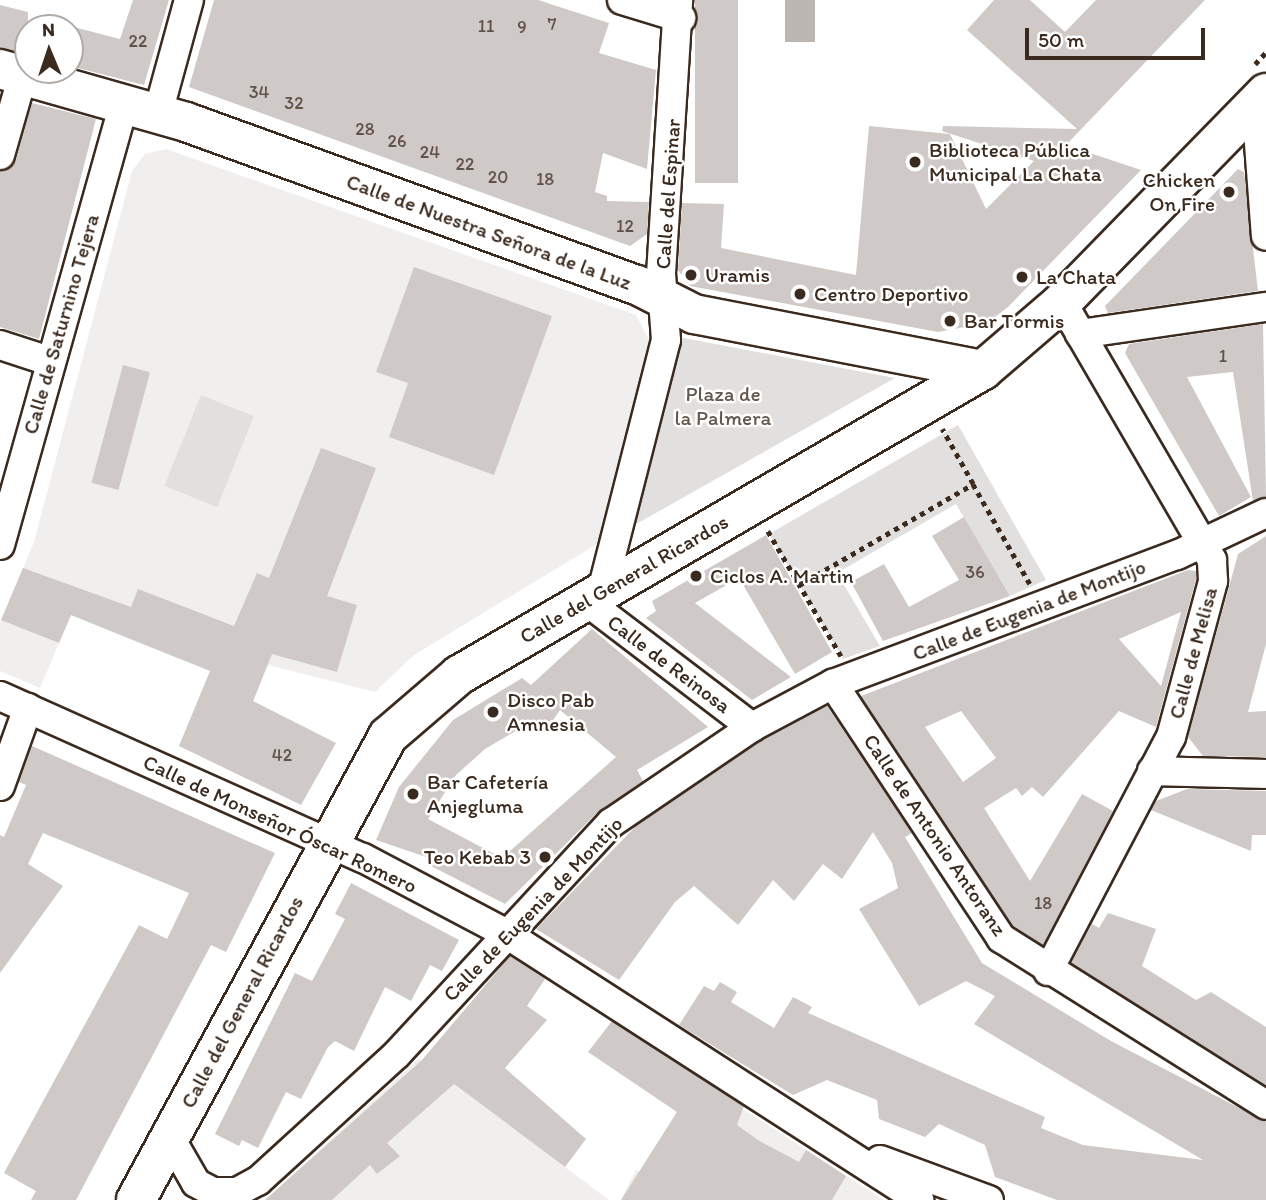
<!DOCTYPE html>
<meta charset="utf-8">
<style>
body{margin:0}
#map{position:relative;width:1266px;height:1200px;overflow:hidden;background:#fff;font-family:Itim,sans-serif}
div>[style]{position:absolute}
.built>*{inset:0;background:#f1efee}
.green>*{inset:0;background:#e2e0de;transform-origin:0 0}
.water>*{inset:0;background:#bcb6b3;transform-origin:0 0}
.building>*{inset:0;background:#cfcac7;transform-origin:0 0}
.path>*{height:4.5px;margin-top:-2.25px;transform-origin:0;background:repeating-linear-gradient(90deg,#3b2a1e 0 5px,transparent 0 10px)}
.roads{filter:drop-shadow(2px 0 #3b2a1e) drop-shadow(-2px 0 #3b2a1e) drop-shadow(0 2px #3b2a1e) drop-shadow(0 -2px #3b2a1e)}
.street>*{height:28px;margin:-14px;padding:0 14px;transform-origin:14px;border-radius:14px;background:#fff}
.secondary>*{height:38px;margin:-19px;padding:0 19px;transform-origin:19px;border-radius:19px;background:#fff}
.primary>*{height:38px;margin:-19px;padding:0 19px;transform-origin:19px;border-radius:19px;background:#fff}
.dots>*{width:19px;height:19px;translate:-50% -50%;box-sizing:border-box;border:4px solid #fff;border-radius:50%}
span{translate:-50% -50%;white-space:nowrap;text-align:center;line-height:1.15;-webkit-text-stroke:5px #fff;paint-order:stroke}
.number-label{font-size:18px;color:#605248}
.number-label span{-webkit-text-stroke-width:0}
.poi-label{font-size:21px;color:#3b2a1e}
.left{translate:0 -50%;text-align:left}
.right{translate:-100% -50%;text-align:right}
.street-label{font-size:21px;color:#3b2a1e}
.park-label{font-size:21px;color:#65584e}
.north{position:absolute;left:14px;top:14px;width:70px;height:70px;box-sizing:border-box;background:#fff;border:2px solid #b1aaa5;border-radius:50%;rotate:358deg;font-size:19px;font-weight:700;line-height:28px;text-align:center;color:#3b2a1e}
.north::after{content:'';display:block;margin:auto;width:24px;height:32px;background:#3b2a1e;clip-path:polygon(50% 0,100% 100%,50% 72%,0 100%)}
.scale{position:absolute;left:1025px;top:28px;width:180px;height:32px;box-sizing:border-box;border:4px solid #3b2a1e;border-top:0;padding-left:9px;font-size:21px;line-height:24px;white-space:nowrap;color:#3b2a1e;-webkit-text-stroke:5px #fff;paint-order:stroke}
</style>
<div id="map">
<div class="built">
<i style="clip-path:polygon(166px 149px,636px 315px,650px 342px,602px 541px,414px 655px,375px 692px,268px 665px,227px 766px,179px 746px,217px 655px,186px 642px,179px 659px,71px 615px,40px 688px,0 671px,0 623px,34px 542px,132px 171px,145px 154px)"></i>
<i style="clip-path:polygon(419px 1058px,609px 1200px,265px 1200px)"></i>
<i style="clip-path:polygon(743px 1109px,884px 1200px,621px 1200px,636px 1170px,698px 1196px)"></i>
</div>
<div class="green">
<i style="clip-path:polygon(679px 337px,895px 378px,631px 527px)"></i>
<i style="left:201px;top:395px;width:57px;height:98px;rotate:22deg"></i>
<i style="clip-path:polygon(958px 425px,1046px 580px,1010px 596px,956px 504px,837px 573px,880px 646px,843px 659px,769px 534px)"></i>
</div>
<div class="water">
<i style="left:785px;top:0;width:30px;height:42px"></i>
</div>
<div class="building">
<i style="clip-path:polygon(133px 0,169px 0,144px 85px,70px 66px,70px 26px,120px 39px)"></i>
<i style="clip-path:polygon(214px 0,538px 0,609px 23px,599px 53px,656px 70px,647px 169px,603px 153px,595px 192px,607px 196px,607px 201px,649px 202px,647px 234px,630px 246px,189px 87px)"></i>
<i style="left:695px;top:0;width:43px;height:183px"></i>
<i style="clip-path:polygon(994px 0,1030px 0,1065px 32px,1096px 0,1205px 0,1066px 145px,1141px 170px,1008px 307px,987px 323px,938px 332px,690px 286px,678px 270px,682px 203px,724px 204px,721px 248px,856px 275px,869px 126px,950px 134px,986px 209px,1034px 161px,942px 131px,943px 126px,1077px 129px,967px 30px)"></i>
<i style="clip-path:polygon(0 5px,28px 12px,28px 54px,0 48px)"></i>
<i style="clip-path:polygon(32px 103px,96px 119px,39px 339px,0 327px,0 171px,16px 160px)"></i>
<i style="clip-path:polygon(1238px 169px,1244px 172px,1258px 291px,1108px 313px,1105px 306px)"></i>
<i style="clip-path:polygon(414px 267px,552px 316px,494px 475px,389px 437px,408px 383px,376px 372px)"></i>
<i style="clip-path:polygon(1263px 324px,1266px 497px,1253px 501px,1233px 372px,1187px 377px,1251px 497px,1219px 516px,1125px 353px,1129px 344px)"></i>
<i style="left:123px;top:365px;width:28px;height:122px;rotate:15deg"></i>
<i style="clip-path:polygon(321px 448px,376px 468px,327px 596px,357px 605px,337px 672px,272px 654px,253px 701px,336px 743px,301px 805px,179px 746px,210px 671px,71px 615px,59px 643px,1px 620px,23px 568px,131px 607px,138px 589px,234px 626px,257px 573px,269px 578px)"></i>
<i style="clip-path:polygon(964px 517px,1010px 596px,883px 641px,851px 582px,884px 564px,909px 607px,959px 580px,932px 536px)"></i>
<i style="clip-path:polygon(766px 535px,832px 652px,795px 674px,739px 578px,695px 603px,791px 677px,752px 700px,646px 618px,656px 611px,652px 601px)"></i>
<i style="clip-path:polygon(1266px 536px,1266px 644px,1248px 712px,1266px 711px,1266px 757px,1203px 756px,1188px 737px,1238px 554px)"></i>
<i style="clip-path:polygon(evenodd,1188px 570px,1196px 571px,1196px 579px,1156px 727px,1119px 711px,1043px 797px,1032px 787px,1022px 796px,1016px 788px,984px 808px,1030px 881px,1082px 794px,1113px 811px,1043px 945px,1013px 926px,861px 696px,1188px 570px,1181px 612px,1161px 686px,1119px 639px,1181px 612px,1188px 570px,961px 711px,996px 758px,963px 782px,925px 727px,961px 711px)"></i>
<i style="clip-path:polygon(evenodd,592px 629px,708px 727px,637px 770px,643px 781px,599px 811px,505px 904px,431px 866px,435px 860px,376px 840px,399px 787px,453px 720px,522px 678px,531px 685px,592px 629px,560px 710px,616px 757px,502px 858px,428px 819px,456px 775px,485px 749px,526px 725px,552px 722px,560px 710px)"></i>
<i style="clip-path:polygon(827px 706px,912px 833px,905px 837px,982px 963px,1111px 1041px,1266px 1122px,1266px 1200px,1057px 1200px,995px 1177px,985px 1145px,939px 1124px,925px 1137px,879px 1119px,877px 1100px,827px 1080px,793px 1095px,679px 1025px,704px 986px,714px 991px,720px 982px,737px 992px,731px 1002px,774px 1028px,793px 997px,812px 1007px,808px 1013px,1045px 1117px,1041px 1128px,1083px 1145px,1203px 1160px,974px 1024px,995px 996px,966px 981px,919px 1006px,859px 909px,898px 888px,892px 863px,873px 832px,842px 879px,823px 864px,794px 901px,773px 880px,738px 925px,694px 886px,675px 902px,619px 980px,536px 929px,637px 825px,761px 741px)"></i>
<i style="clip-path:polygon(32px 746px,275px 853px,226px 952px,211px 945px,76px 1200px,31px 1200px,36px 1191px,4px 1173px,139px 925px,167px 939px,189px 893px,43px 833px,28px 864px,63px 886px,0 973px,0 835px,4px 837px,26px 785px,19px 782px)"></i>
<i style="clip-path:polygon(1187px 789px,1266px 791px,1266px 835px,1252px 835px,1251px 851px,1151px 810px,1156px 801px)"></i>
<i style="clip-path:polygon(351px 883px,459px 940px,442px 971px,430px 965px,411px 1001px,385px 987px,354px 1051px,335px 1041px,328px 1047px,301px 1099px,286px 1092px,258px 1148px,242px 1140px,239px 1146px,215px 1134px,295px 973px,312px 981px,345px 919px,335px 914px)"></i>
<i style="clip-path:polygon(1108px 913px,1156px 929px,1142px 966px,1196px 1000px,1211px 992px,1266px 1027px,1266px 1085px,1071px 963px,1092px 924px,1099px 928px)"></i>
<i style="clip-path:polygon(510px 956px,545px 979px,527px 1006px,547px 1020px,505px 1068px,586px 1139px,565px 1167px,454px 1084px,387px 1143px,400px 1156px,377px 1174px,370px 1165px,332px 1200px,265px 1200px,422px 1060px)"></i>
<i style="clip-path:polygon(612px 1021px,744px 1106px,737px 1125px,758px 1140px,799px 1162px,806px 1150px,846px 1176px,832px 1200px,621px 1200px,677px 1112px,588px 1052px)"></i>
</div>
<div class="path">
<i style="left:1255px;top:64px;width:16px;rotate:-47deg"></i>
<i style="left:973px;top:484px;width:115px;rotate:60.3deg"></i>
<i style="left:768px;top:531px;width:145px;rotate:59.7deg"></i>
<i style="left:799px;top:585px;width:201px;rotate:-30.1deg"></i>
<i style="left:973px;top:484px;width:63px;rotate:-119.4deg"></i>
</div>
<div class="roads">
<div class="street">
<i style="left:622px;top:0;width:62px;rotate:17deg"></i>
<i style="left:1256px;top:104px;width:132px;rotate:85.7deg"></i>
<i style="left:158px;top:113px;width:117px;rotate:-74.7deg"></i>
<i style="left:0;top:155px;width:83px;rotate:-74deg"></i>
<i style="left:1080px;top:334px;width:188px;rotate:-8.3deg"></i>
<i style="left:0;top:345px;width:52px;rotate:18.1deg"></i>
<i style="left:0;top:545px;width:459px;rotate:-74.3deg"></i>
<i style="left:602px;top:591px;width:259px;rotate:-75.7deg"></i>
<i style="left:666px;top:340px;width:66px;rotate:-94.3deg"></i>
<i style="left:661px;top:274px;width:275px;rotate:-86.4deg"></i>
<i style="left:585px;top:600px;width:210px;rotate:37.3deg"></i>
<i style="left:833px;top:684px;width:305px;rotate:56.5deg"></i>
<i style="left:1001px;top:938px;width:313px;rotate:32.2deg"></i>
<i style="left:0;top:696px;width:398px;rotate:24.1deg"></i>
<i style="left:363px;top:858px;width:161px;rotate:27.8deg"></i>
<i style="left:505px;top:933px;width:493px;rotate:32.8deg"></i>
<i style="left:1152px;top:771px;width:114px;rotate:1.5deg"></i>
<i style="left:0;top:786px;width:83px;rotate:-70.3deg"></i>
<i style="left:1048px;top:971px;width:264px;rotate:-62.3deg"></i>
<i style="left:1171px;top:737px;width:162px;rotate:-74.9deg"></i>
<i style="left:1213px;top:581px;width:21px;rotate:-93deg"></i>
<i style="left:1212px;top:560px;width:298px;rotate:-120.2deg"></i>
<i style="left:169px;top:1136px;width:54px;rotate:60.1deg"></i>
<i style="left:196px;top:1183px;width:19px;rotate:28deg"></i>
<i style="left:213px;top:1192px;width:24px"></i>
<i style="left:237px;top:1192px;width:24px;rotate:-28deg"></i>
<i style="left:258px;top:1181px;width:188px;rotate:-42.4deg"></i>
<i style="left:397px;top:1054px;width:315px;rotate:-47.2deg"></i>
<i style="left:611px;top:823px;width:171px;rotate:-34.2deg"></i>
<i style="left:752px;top:727px;width:92px;rotate:-28deg"></i>
<i style="left:833px;top:684px;width:367px;rotate:-20.6deg"></i>
<i style="left:1177px;top:555px;width:98px;rotate:-25.3deg"></i>
<i style="left:880px;top:1160px;width:116px;rotate:20.2deg"></i>
</div>
<div class="secondary">
<i style="left:0;top:69px;width:193px;rotate:15.9deg"></i>
<i style="left:186px;top:122px;width:480px;rotate:19.9deg"></i>
<i style="left:637px;top:285px;width:64px;rotate:27deg"></i>
<i style="left:694px;top:314px;width:294px;rotate:11deg"></i>
</div>
<div class="primary">
<i style="left:136px;top:1200px;width:528px;rotate:-61.49deg"></i>
<i style="left:388px;top:736px;width:94px;rotate:-40.7deg"></i>
<i style="left:459px;top:675px;width:606px;rotate:-30.2deg"></i>
<i style="left:983px;top:370px;width:104px;rotate:-40.7deg"></i>
<i style="left:1062px;top:302px;width:292px;rotate:-45.7deg"></i>
</div>
</div>
<div class="dots">
<i style="left:915px;top:162px;background:#3b2a1e"></i>
<i style="left:1229px;top:192px;background:#3b2a1e"></i>
<i style="left:691px;top:275px;background:#3b2a1e"></i>
<i style="left:1022px;top:277px;background:#3b2a1e"></i>
<i style="left:800px;top:294px;background:#3b2a1e"></i>
<i style="left:950px;top:321px;background:#3b2a1e"></i>
<i style="left:696px;top:576px;background:#3b2a1e"></i>
<i style="left:493px;top:712px;background:#3b2a1e"></i>
<i style="left:413px;top:794px;background:#3b2a1e"></i>
<i style="left:545px;top:857px;background:#3b2a1e"></i>
</div>
<div class="number-label">
<span style="left:552px;top:24px">7</span>
<span style="left:486px;top:26px">11</span>
<span style="left:522px;top:27px">9</span>
<span style="left:138px;top:41px">22</span>
<span style="left:259px;top:92px">34</span>
<span style="left:294px;top:103px">32</span>
<span style="left:365px;top:129px">28</span>
<span style="left:397px;top:141px">26</span>
<span style="left:430px;top:152px">24</span>
<span style="left:465px;top:164px">22</span>
<span style="left:498px;top:177px">20</span>
<span style="left:545px;top:179px">18</span>
<span style="left:625px;top:226px">12</span>
<span style="left:1223px;top:356px">1</span>
<span style="left:975px;top:572px">36</span>
<span style="left:282px;top:755px">42</span>
<span style="left:1043px;top:903px">18</span>
</div>
<div class="poi-label">
<span class="left" style="left:929px;top:162px">Biblioteca Pública<br>Municipal La Chata</span>
<span class="right" style="left:1215px;top:192px">Chicken<br>On Fire</span>
<span class="left" style="left:705px;top:275px">Uramis</span>
<span class="left" style="left:1036px;top:277px">La Chata</span>
<span class="left" style="left:814px;top:294px">Centro Deportivo</span>
<span class="left" style="left:964px;top:321px">Bar Tormis</span>
<span class="left" style="left:710px;top:576px">Ciclos A. Martin</span>
<span class="left" style="left:507px;top:712px">Disco Pab<br>Amnesia</span>
<span class="left" style="left:427px;top:794px">Bar Cafetería<br>Anjegluma</span>
<span class="right" style="left:531px;top:857px">Teo Kebab 3</span>
</div>
<div class="street-label">
<span style="left:668px;top:194px;rotate:-86deg">Calle del Espinar</span>
<span style="left:489px;top:232px;rotate:20deg">Calle de Nuestra Señora de la Luz</span>
<span style="left:61px;top:324px;rotate:-74deg">Calle de Saturnino Tejera</span>
<span style="left:624px;top:579px;rotate:-30deg">Calle del General Ricardos</span>
<span style="left:1029px;top:610px;rotate:-21deg">Calle de Eugenia de Montijo</span>
<span style="left:1193px;top:653px;rotate:-75deg">Calle de Melisa</span>
<span style="left:669px;top:664px;rotate:37deg">Calle de Reinosa</span>
<span style="left:280px;top:824px;rotate:25deg">Calle de Monseñor Óscar Romero</span>
<span style="left:935px;top:835px;rotate:56deg">Calle de Antonio Antoranz</span>
<span style="left:533px;top:909px;rotate:-46deg">Calle de Eugenia de Montijo</span>
<span style="left:242px;top:1002px;rotate:-62deg">Calle del General Ricardos</span>
</div>
<div class="park-label">
<span style="left:723px;top:406px">Plaza de<br>la Palmera</span>
</div>
<div class="north">N</div>
<div class="scale">50 m</div>
</div>
